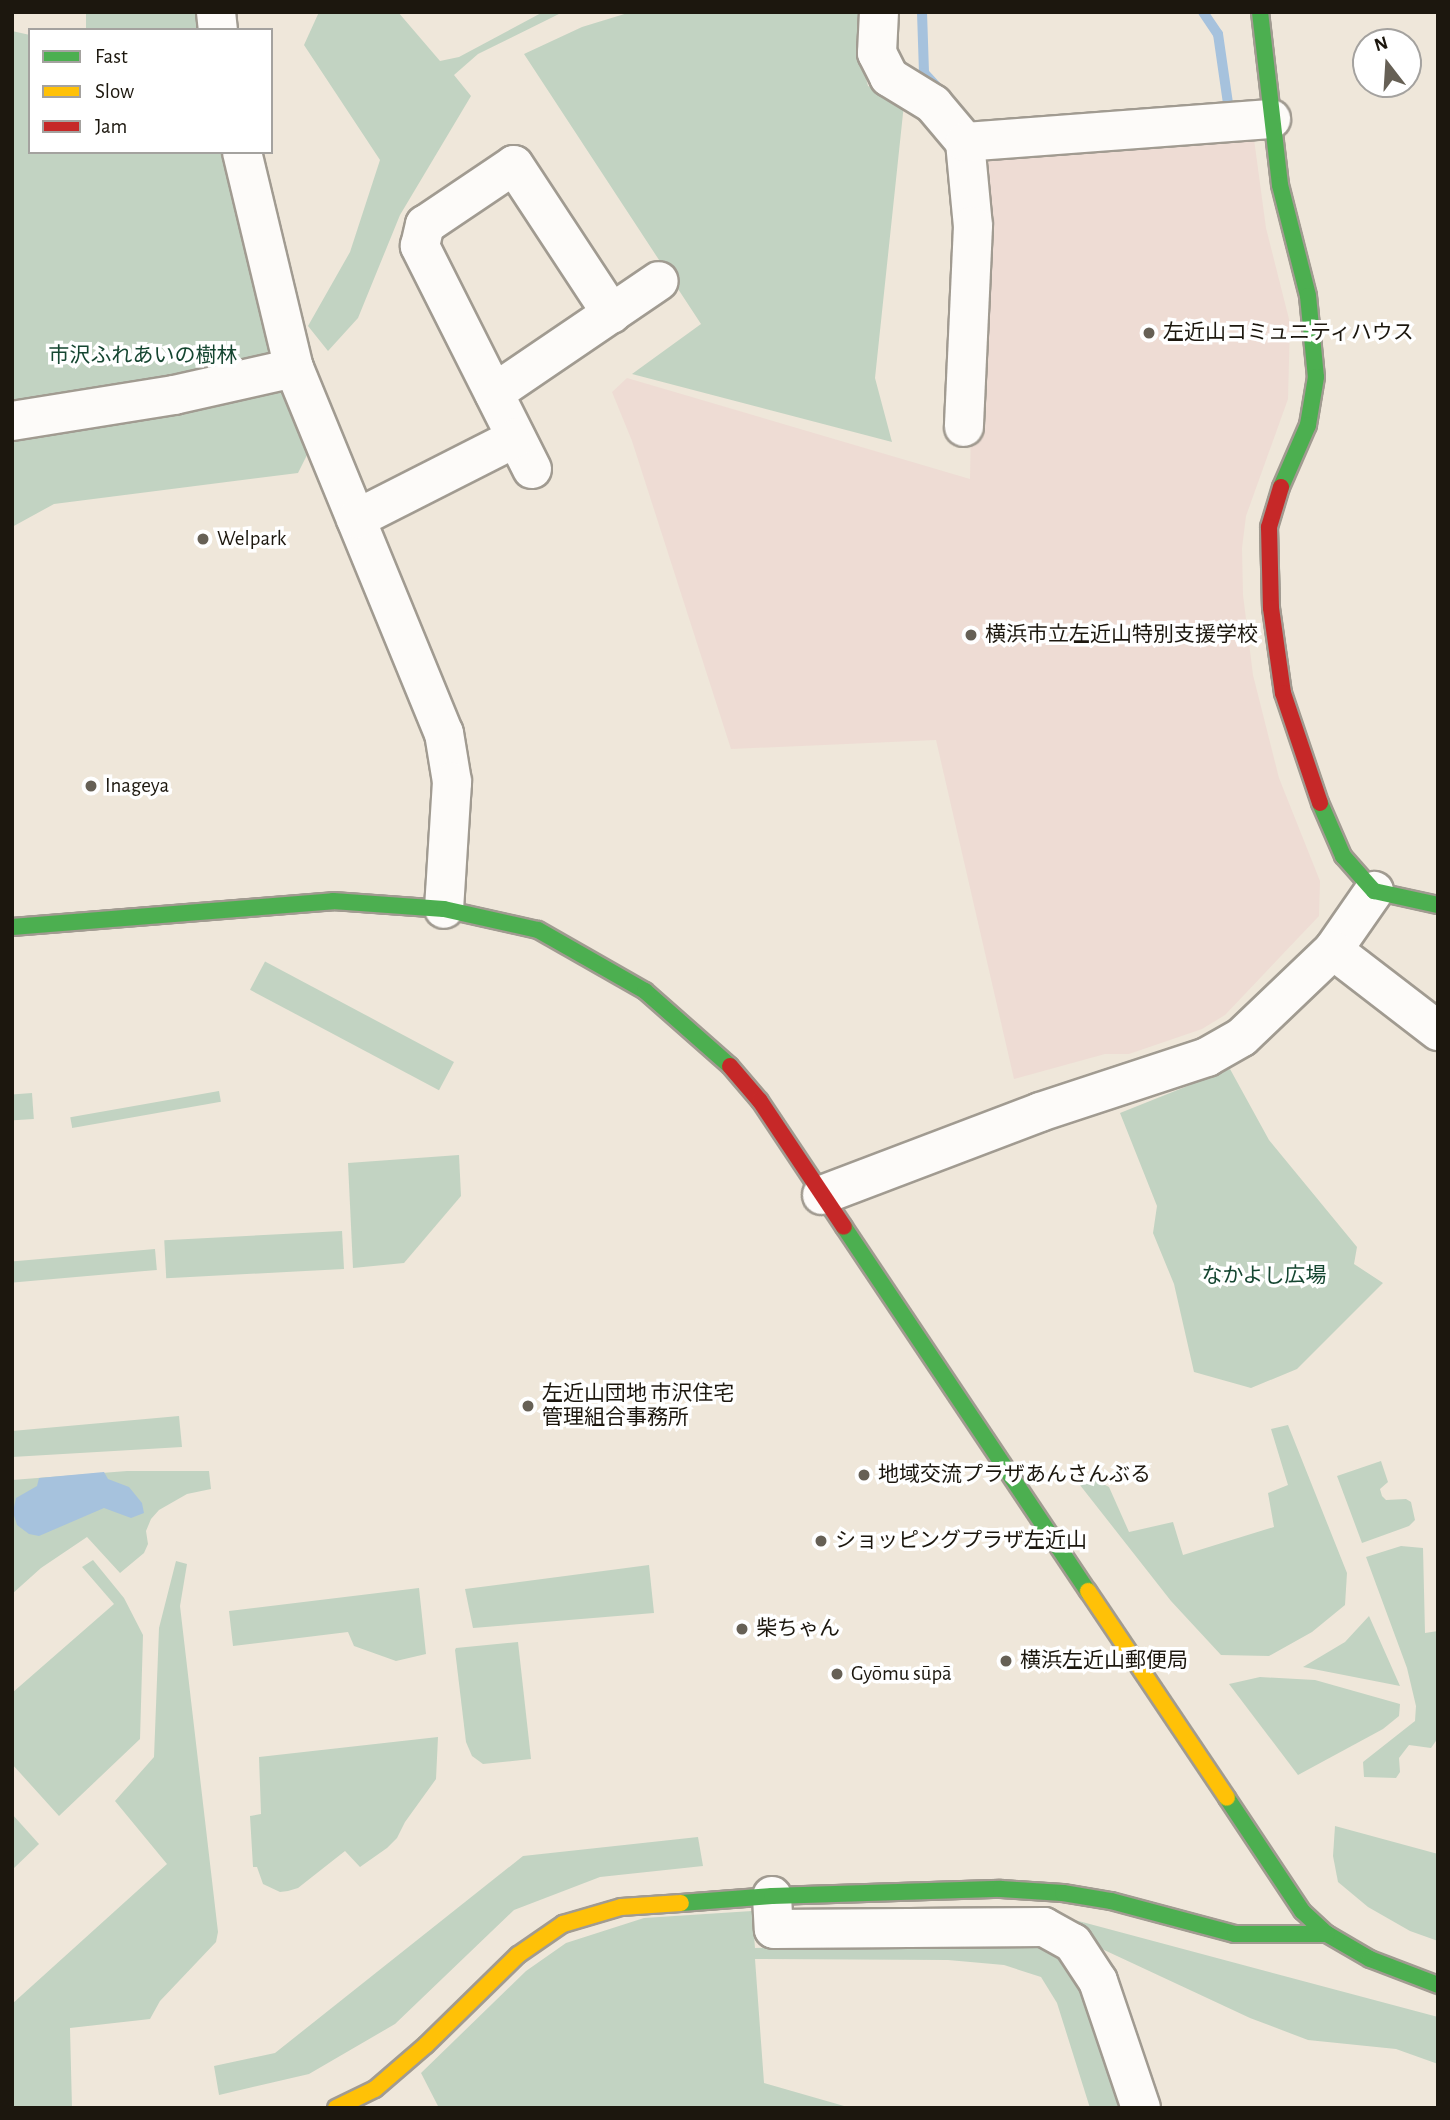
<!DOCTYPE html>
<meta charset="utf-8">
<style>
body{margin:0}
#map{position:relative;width:1450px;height:2120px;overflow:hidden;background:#efe7da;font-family:"Alegreya Sans","Noto Sans JP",sans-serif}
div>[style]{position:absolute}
.education>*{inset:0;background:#eedcd4}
.green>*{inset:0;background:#c2d3c2;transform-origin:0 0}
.water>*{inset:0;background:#a6c2dd}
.stream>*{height:10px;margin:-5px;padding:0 5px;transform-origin:5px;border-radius:5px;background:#a6c2dd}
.roads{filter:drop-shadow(2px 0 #a19b91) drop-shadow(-2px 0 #a19b91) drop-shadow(0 2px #a19b91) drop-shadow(0 -2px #a19b91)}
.street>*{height:38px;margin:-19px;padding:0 19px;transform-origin:19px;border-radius:19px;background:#fdfbf9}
.fast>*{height:16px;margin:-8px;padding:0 8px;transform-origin:8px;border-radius:8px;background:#4caf50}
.slow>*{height:16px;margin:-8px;padding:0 8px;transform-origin:8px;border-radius:8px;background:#ffc107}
.jam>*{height:16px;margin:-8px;padding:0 8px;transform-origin:8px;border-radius:8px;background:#c62828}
.dots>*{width:19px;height:19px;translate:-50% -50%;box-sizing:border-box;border:4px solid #fff;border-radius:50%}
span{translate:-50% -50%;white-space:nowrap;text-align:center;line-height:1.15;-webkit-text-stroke:7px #fff;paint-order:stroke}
.poi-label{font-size:21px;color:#1c170e}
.left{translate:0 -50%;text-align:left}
.park-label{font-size:21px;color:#154631}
.frame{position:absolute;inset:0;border:14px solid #1c170e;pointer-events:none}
.legend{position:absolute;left:28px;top:28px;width:245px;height:126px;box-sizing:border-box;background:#fff;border:2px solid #a4a29f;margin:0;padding:9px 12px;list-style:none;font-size:21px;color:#1c170e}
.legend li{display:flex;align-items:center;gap:14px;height:35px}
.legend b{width:35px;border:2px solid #a4a29f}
.north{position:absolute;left:1352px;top:28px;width:70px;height:70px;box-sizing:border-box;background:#fff;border:2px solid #a4a29f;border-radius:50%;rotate:343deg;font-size:19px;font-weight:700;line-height:28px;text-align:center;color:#1c170e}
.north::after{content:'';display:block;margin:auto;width:24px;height:32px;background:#666055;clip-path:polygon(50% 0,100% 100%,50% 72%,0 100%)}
</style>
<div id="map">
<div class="education">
<i style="clip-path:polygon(1254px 139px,1266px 228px,1290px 323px,1288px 399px,1246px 516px,1242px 548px,1243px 595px,1253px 675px,1279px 778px,1320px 881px,1319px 916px,1225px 1015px,1202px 1029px,1129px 1054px,1105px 1054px,1014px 1079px,936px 740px,731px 749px,632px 441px,612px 392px,627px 378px,970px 479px,976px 155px)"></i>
</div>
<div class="green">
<i style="left:86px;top:12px;width:116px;height:20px"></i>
<i style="clip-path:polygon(319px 12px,398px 12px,440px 61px,459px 57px,543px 12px,563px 12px,478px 54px,454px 75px,471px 96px,400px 215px,358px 318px,328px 351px,308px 326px,350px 252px,380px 160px,304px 45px)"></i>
<i style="clip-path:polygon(631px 12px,865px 12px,860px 54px,868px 86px,904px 104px,875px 378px,892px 442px,632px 374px,701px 324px,524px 54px,582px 27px)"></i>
<i style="clip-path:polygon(12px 31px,30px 35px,30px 152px,229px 152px,314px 441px,298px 473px,54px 504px,12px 527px)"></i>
<i style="left:454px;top:1062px;width:32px;height:214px;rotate:118deg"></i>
<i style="clip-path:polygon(1230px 1069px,1269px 1140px,1357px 1247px,1354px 1264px,1383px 1283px,1297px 1369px,1251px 1388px,1194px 1372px,1174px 1284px,1153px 1233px,1157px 1206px,1120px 1113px)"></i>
<i style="left:219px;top:1091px;width:11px;height:151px;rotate:80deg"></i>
<i style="left:32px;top:1093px;width:26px;height:20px;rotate:86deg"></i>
<i style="clip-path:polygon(459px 1155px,461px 1196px,404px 1263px,353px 1268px,348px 1163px)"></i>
<i style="left:342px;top:1231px;width:38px;height:178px;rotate:87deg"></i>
<i style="left:155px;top:1249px;width:21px;height:144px;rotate:85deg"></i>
<i style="clip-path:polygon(179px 1416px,182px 1447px,12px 1457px,12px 1431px)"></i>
<i style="clip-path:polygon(1288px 1425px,1347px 1573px,1345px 1605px,1312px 1632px,1269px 1656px,1221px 1655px,1171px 1601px,1076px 1480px,1088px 1476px,1109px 1487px,1129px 1532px,1173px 1522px,1183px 1555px,1274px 1527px,1268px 1493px,1288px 1485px,1271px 1429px)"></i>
<i style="clip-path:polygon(1381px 1461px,1388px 1482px,1380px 1489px,1382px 1496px,1386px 1500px,1406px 1499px,1411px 1502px,1415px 1520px,1409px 1526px,1362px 1543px,1337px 1476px)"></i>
<i style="clip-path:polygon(127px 1471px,209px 1471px,211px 1489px,187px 1494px,159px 1510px,151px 1519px,146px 1531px,148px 1544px,144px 1553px,120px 1573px,87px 1537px,41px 1568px,12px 1594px,12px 1480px)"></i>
<i style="clip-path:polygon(1401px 1546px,1423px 1548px,1425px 1633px,1438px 1631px,1438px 1738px,1431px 1748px,1409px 1745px,1399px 1758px,1400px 1772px,1396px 1778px,1364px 1777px,1363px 1762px,1415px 1721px,1416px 1706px,1407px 1668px,1366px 1557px)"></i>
<i style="clip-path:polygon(93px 1560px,124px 1598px,143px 1635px,140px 1739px,59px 1816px,12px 1764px,12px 1693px,114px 1604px,82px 1567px)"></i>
<i style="clip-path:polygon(176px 1561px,187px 1564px,180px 1606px,218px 1932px,216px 1942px,160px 2001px,150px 2019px,70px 2028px,72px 2108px,12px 2108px,12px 2004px,167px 1864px,115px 1801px,154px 1757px,159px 1628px)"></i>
<i style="clip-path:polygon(649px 1565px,654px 1613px,473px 1628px,465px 1589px)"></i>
<i style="clip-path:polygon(419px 1588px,426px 1654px,396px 1661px,354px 1646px,348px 1632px,233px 1646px,229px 1611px)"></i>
<i style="clip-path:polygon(1369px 1616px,1400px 1686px,1303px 1667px,1345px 1642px)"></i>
<i style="clip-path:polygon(518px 1642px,531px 1759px,483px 1764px,472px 1756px,466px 1742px,455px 1650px,456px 1648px)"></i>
<i style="clip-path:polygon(1260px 1677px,1315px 1680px,1400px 1704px,1399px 1716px,1383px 1729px,1298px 1775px,1229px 1684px)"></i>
<i style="clip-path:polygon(438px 1737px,436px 1779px,405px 1822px,397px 1838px,387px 1848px,360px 1867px,345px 1851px,298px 1888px,288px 1891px,280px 1892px,263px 1884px,257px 1867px,253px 1867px,250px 1816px,261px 1814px,259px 1757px)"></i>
<i style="clip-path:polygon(12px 1814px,39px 1844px,12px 1870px)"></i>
<i style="clip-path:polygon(1335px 1826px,1438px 1854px,1438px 1941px,1410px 1931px,1368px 1907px,1338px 1882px,1333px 1856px)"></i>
<i style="clip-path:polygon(698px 1837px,703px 1866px,600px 1877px,514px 1910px,395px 2024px,309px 2074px,219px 2095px,214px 2066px,275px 2053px,523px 1856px)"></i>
<i style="clip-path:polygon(752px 1911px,755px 1948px,1029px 1940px,1045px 1945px,1069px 1963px,1126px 2108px,1090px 2108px,1057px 2003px,1041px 1977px,1004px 1965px,948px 1960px,755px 1959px,764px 2083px,851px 2108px,439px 2108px,421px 2073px,526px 1971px,566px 1943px,644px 1918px)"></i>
<i style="clip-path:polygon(1071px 1919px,1438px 2017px,1438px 2064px,1396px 2049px,1308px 2040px,1250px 2018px,1102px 1949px)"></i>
</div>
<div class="water">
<i style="clip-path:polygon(104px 1472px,108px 1479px,129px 1487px,142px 1503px,144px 1513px,131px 1518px,104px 1508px,39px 1536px,29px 1534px,17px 1525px,13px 1512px,16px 1498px,37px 1486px,39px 1478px)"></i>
</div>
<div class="stream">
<i style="left:922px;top:12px;width:61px;rotate:88.1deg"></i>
<i style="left:924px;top:73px;width:23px;rotate:47deg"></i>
<i style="left:1203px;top:12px;width:27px;rotate:56deg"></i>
<i style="left:1218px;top:34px;width:70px;rotate:81.8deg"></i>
</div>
<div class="roads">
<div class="street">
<i style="left:216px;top:12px;width:18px;rotate:84deg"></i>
<i style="left:879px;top:12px;width:41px;rotate:92.8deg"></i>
<i style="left:877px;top:53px;width:27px;rotate:63deg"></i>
<i style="left:889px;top:77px;width:52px;rotate:31.5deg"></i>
<i style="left:933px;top:104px;width:50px;rotate:49.9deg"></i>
<i style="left:965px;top:142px;width:84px;rotate:84.6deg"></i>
<i style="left:973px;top:226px;width:201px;rotate:92.6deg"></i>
<i style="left:965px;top:142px;width:307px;rotate:-4.3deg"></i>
<i style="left:242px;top:152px;width:222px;rotate:76.5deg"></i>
<i style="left:294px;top:368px;width:395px;rotate:67.7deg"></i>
<i style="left:444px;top:733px;width:50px;rotate:80.7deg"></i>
<i style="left:452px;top:782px;width:127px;rotate:93.6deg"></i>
<i style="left:494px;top:393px;width:199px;rotate:-34.2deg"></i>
<i style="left:12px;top:421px;width:164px;rotate:-9.1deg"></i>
<i style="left:174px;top:395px;width:123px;rotate:-12.7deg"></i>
<i style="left:532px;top:469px;width:250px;rotate:-116.7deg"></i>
<i style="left:420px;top:246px;width:22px;rotate:-77deg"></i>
<i style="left:425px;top:225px;width:107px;rotate:-34deg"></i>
<i style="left:514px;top:165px;width:178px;rotate:56.7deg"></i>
<i style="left:356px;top:519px;width:179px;rotate:-26.9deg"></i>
<i style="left:1333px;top:950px;width:72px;rotate:-55.2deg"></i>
<i style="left:822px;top:1195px;width:233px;rotate:-20.8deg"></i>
<i style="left:1040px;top:1112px;width:176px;rotate:-18.2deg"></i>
<i style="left:1207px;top:1057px;width:40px;rotate:-29.7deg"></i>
<i style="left:1242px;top:1037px;width:126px;rotate:-43.7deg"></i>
<i style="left:1333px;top:950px;width:133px;rotate:37.6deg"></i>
<i style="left:772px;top:1896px;width:33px;rotate:87deg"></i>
<i style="left:774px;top:1929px;width:270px;rotate:-0.4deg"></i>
<i style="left:1044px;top:1927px;width:33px;rotate:29deg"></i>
<i style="left:1073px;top:1943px;width:45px;rotate:56.7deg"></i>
<i style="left:1098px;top:1981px;width:134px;rotate:71.3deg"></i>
</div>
<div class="fast">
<i style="left:1260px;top:12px;width:174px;rotate:83.4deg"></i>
<i style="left:1280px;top:185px;width:114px;rotate:75.8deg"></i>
<i style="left:1308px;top:296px;width:81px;rotate:84.4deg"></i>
<i style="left:1316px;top:377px;width:49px;rotate:99.5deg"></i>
<i style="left:1308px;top:425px;width:68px;rotate:113.5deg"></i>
<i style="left:1320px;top:803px;width:58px;rotate:66.5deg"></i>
<i style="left:1343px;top:856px;width:47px;rotate:48.5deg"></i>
<i style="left:1374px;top:891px;width:66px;rotate:12.3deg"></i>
<i style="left:12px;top:927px;width:322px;rotate:-4.6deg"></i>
<i style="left:333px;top:901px;width:111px;rotate:4.1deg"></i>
<i style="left:444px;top:909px;width:96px;rotate:12.6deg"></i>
<i style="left:538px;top:930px;width:123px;rotate:29.7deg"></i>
<i style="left:645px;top:991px;width:113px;rotate:41.4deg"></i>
<i style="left:844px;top:1227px;width:438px;rotate:56.2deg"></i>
<i style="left:1227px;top:1798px;width:136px;rotate:56.4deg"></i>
<i style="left:1302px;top:1911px;width:34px;rotate:43deg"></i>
<i style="left:1327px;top:1934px;width:50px;rotate:30.2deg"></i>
<i style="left:1370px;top:1959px;width:73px;rotate:20.9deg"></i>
<i style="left:681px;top:1903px;width:91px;rotate:-4.4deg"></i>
<i style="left:772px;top:1896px;width:229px;rotate:-1.8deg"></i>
<i style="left:1001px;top:1889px;width:62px;rotate:3.7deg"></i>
<i style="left:1063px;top:1893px;width:49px;rotate:9.5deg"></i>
<i style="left:1111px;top:1901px;width:128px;rotate:14.9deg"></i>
<i style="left:1235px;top:1934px;width:92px"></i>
</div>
<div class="slow">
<i style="left:1088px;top:1591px;width:249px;rotate:56.1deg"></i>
<i style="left:336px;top:2108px;width:43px;rotate:-26deg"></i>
<i style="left:375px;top:2089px;width:67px;rotate:-40.8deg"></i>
<i style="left:426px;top:2045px;width:129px;rotate:-44.4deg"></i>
<i style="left:518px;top:1955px;width:55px;rotate:-34.6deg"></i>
<i style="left:563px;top:1924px;width:60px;rotate:-16.3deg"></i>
<i style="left:621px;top:1907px;width:60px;rotate:-3.8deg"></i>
</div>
<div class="jam">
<i style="left:1281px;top:487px;width:42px;rotate:106.7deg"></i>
<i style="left:1269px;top:527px;width:81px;rotate:88.6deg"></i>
<i style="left:1271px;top:608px;width:86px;rotate:82deg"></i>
<i style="left:1283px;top:693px;width:116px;rotate:71.4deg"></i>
<i style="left:730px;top:1066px;width:46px;rotate:49.4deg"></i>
<i style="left:760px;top:1101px;width:151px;rotate:56.3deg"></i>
</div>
</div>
<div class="dots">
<i style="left:1149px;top:333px;background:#666055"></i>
<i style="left:203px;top:539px;background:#666055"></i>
<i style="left:971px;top:635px;background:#666055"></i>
<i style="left:91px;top:786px;background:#666055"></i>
<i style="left:528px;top:1406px;background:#666055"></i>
<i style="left:864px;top:1475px;background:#666055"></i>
<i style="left:821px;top:1541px;background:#666055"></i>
<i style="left:742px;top:1629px;background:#666055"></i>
<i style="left:1006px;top:1661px;background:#666055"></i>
<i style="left:837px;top:1674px;background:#666055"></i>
</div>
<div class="poi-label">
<span class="left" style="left:1163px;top:333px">左近山コミュニティハウス</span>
<span class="left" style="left:217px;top:539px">Welpark</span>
<span class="left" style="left:985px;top:635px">横浜市立左近山特別支援学校</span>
<span class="left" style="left:105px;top:786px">Inageya</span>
<span class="left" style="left:542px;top:1406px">左近山団地 市沢住宅<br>管理組合事務所</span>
<span class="left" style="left:878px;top:1475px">地域交流プラザあんさんぶる</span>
<span class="left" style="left:835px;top:1541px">ショッピングプラザ左近山</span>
<span class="left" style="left:756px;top:1629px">柴ちゃん</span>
<span class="left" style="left:1020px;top:1661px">横浜左近山郵便局</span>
<span class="left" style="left:851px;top:1674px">Gyōmu sūpā</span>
</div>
<div class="park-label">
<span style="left:143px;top:356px">市沢ふれあいの樹林</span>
<span style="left:1264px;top:1276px">なかよし広場</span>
</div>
<div class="frame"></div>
<ul class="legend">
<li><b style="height:9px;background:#4caf50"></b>Fast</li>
<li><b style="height:9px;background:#ffc107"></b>Slow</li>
<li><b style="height:9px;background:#c62828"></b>Jam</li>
</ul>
<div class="north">N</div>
</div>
